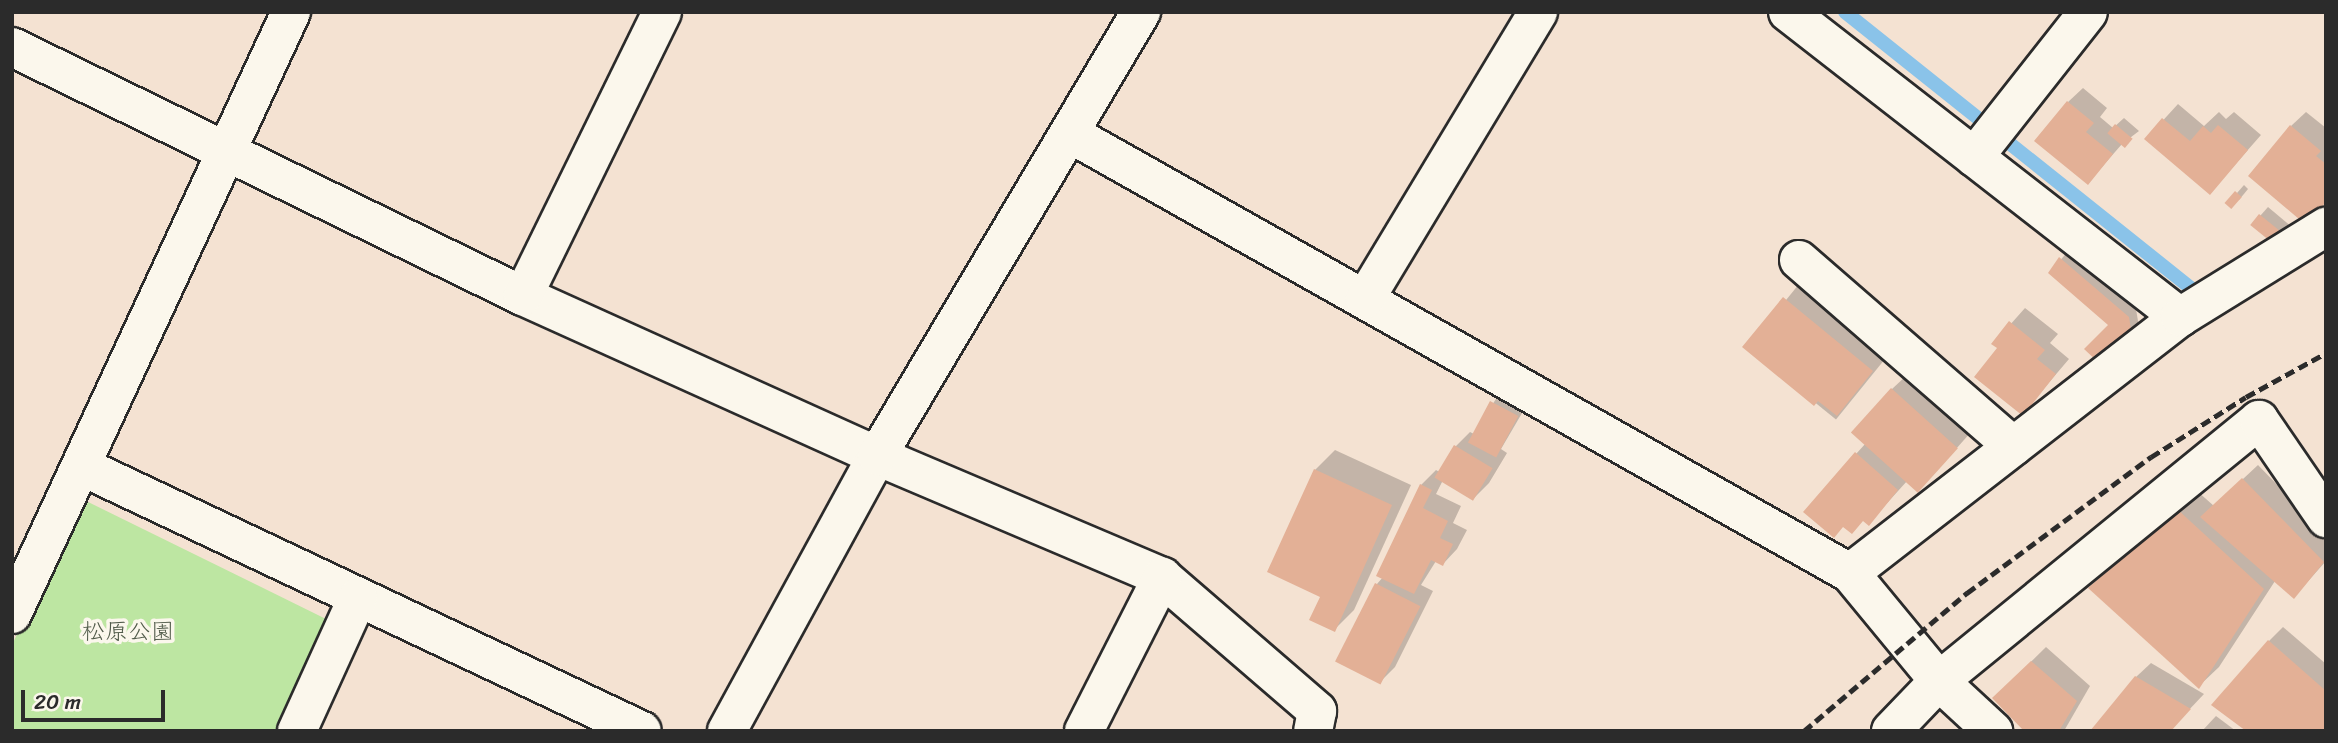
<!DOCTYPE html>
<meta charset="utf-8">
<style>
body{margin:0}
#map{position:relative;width:2338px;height:743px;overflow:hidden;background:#f4e2d2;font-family:Sriracha,"Klee One",sans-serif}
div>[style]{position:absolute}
.green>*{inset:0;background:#bde6a2}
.shadow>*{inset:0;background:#0003;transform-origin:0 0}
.stream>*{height:14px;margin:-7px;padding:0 7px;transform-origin:7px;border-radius:7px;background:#8ac3e9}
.building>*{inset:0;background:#e3b096;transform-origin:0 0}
.roads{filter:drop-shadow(2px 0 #2b2b2b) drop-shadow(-2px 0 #2b2b2b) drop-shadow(0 2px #2b2b2b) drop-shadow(0 -2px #2b2b2b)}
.minor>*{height:38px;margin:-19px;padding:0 19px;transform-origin:19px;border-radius:19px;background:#fbf7ec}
.rail>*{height:5px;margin-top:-2.5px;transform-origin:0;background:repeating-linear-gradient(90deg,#2b2b2b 0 10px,transparent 0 15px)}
span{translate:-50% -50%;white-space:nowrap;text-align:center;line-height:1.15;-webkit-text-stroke:7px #fbf7ec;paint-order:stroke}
.park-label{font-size:23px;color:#505a49}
.frame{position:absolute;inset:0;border:14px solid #2b2b2b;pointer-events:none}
.scale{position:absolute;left:21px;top:690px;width:144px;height:32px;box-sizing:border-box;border:4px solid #2b2b2b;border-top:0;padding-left:9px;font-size:21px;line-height:24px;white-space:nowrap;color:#2b2b2b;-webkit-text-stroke:5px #fbf7ec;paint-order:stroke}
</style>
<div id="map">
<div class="green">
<i style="clip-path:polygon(80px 498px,326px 619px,275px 731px,12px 731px,12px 645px)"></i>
</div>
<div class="shadow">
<i style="clip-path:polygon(2083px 88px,2107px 108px,2100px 117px,2113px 128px,2124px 118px,2139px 131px,2122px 144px,2088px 183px,2068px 102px)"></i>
<i style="clip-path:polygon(2178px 104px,2204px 126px,2219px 112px,2226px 119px,2234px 112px,2261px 135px,2210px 193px,2146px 139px)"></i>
<i style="clip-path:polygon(2306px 112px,2326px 128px,2326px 202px,2291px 126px)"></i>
<i style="clip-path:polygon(2244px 185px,2248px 189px,2239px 200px,2237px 193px)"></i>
<i style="clip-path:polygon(2268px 207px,2292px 227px,2284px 237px,2253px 224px)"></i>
<i style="clip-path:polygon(2068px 251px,2136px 309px,2139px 327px,2131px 335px,2111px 325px,2050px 273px)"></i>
<i style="left:1799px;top:284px;width:114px;height:82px;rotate:39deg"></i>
<i style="clip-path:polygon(2025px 308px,2058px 334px,2050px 343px,2069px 359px,2023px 413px,1999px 348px,1993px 344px)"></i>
<i style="clip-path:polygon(1907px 375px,1971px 432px,1933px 475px,1908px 480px,1869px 523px,1856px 454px,1866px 443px,1892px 389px)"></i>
<i style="clip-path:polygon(1499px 394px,1525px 408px,1501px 449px,1507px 453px,1489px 483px,1474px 498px,1443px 480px,1436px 494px,1461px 506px,1453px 523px,1467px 530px,1457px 549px,1443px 564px,1436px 561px,1421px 585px,1433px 591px,1395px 667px,1380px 682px,1338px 660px,1377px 584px,1383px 577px,1421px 485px,1436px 470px,1441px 473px,1456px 446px,1470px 432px,1474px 434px)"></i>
<i style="clip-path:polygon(1335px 450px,1411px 485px,1354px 610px,1334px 630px,1322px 596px,1315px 470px)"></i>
<i style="clip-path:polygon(2258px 465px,2326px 535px,2326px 561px,2294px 597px,2275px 581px,2219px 667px,2199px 686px,2091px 588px,2197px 491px,2214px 506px)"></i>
<i style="clip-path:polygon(2283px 627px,2326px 664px,2325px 731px,2249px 731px,2269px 641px)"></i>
<i style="clip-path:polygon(2046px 647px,2090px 686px,2064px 731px,2026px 731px,1994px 698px)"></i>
<i style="clip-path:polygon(2151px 663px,2204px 694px,2169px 731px,2136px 677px)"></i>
<i style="clip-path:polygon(2216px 716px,2236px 731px,2202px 731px)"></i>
</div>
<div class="stream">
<i style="left:1845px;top:12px;width:449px;rotate:38.6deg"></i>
</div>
<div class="building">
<i style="clip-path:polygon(2067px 101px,2094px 123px,2086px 132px,2113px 154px,2088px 185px,2034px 141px)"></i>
<i style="clip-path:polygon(2162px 118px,2190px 141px,2203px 126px,2211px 133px,2218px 125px,2248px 150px,2210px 195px,2144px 139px)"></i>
<i style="left:2115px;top:124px;width:23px;height:12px;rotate:40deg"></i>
<i style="clip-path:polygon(2290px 125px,2321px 151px,2316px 156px,2326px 164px,2326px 202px,2306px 225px,2248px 176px)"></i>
<i style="left:2235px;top:191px;width:9px;height:16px;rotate:41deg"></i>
<i style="left:2259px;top:214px;width:35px;height:14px;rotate:39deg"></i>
<i style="clip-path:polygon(2059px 257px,2129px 317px,2132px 336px,2099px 363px,2084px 349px,2108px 325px,2048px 273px)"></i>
<i style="clip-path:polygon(1783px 297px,1873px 371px,1837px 416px,1818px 401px,1814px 406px,1742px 347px)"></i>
<i style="clip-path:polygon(2009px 321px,2045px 350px,2037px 359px,2056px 374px,2023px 416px,1974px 377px,1997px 348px,1991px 344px)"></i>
<i style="left:1891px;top:388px;width:90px;height:60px;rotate:42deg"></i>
<i style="left:1490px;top:401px;width:32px;height:47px;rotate:28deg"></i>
<i style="left:1454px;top:445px;width:45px;height:38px;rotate:31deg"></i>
<i style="clip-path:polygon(1855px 452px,1898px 490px,1869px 526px,1863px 521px,1852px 534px,1843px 527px,1834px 538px,1803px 512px)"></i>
<i style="clip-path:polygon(1314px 469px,1392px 505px,1335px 632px,1309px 620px,1320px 597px,1267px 572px)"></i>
<i style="clip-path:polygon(2242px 478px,2324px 562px,2294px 599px,2200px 517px)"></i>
<i style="clip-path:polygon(1420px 484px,1432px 490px,1423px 508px,1448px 521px,1440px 538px,1453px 544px,1443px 566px,1431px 560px,1414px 594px,1376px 576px)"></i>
<i style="clip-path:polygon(2177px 509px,2264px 589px,2199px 689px,2088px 588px)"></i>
<i style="left:1375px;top:583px;width:51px;height:88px;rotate:27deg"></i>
<i style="clip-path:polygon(2268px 640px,2326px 691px,2324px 731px,2246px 731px,2211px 705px)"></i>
<i style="clip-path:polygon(2031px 661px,2077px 701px,2059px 731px,2024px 731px,1992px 698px)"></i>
<i style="clip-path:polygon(2135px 676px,2191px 709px,2171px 731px,2090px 731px)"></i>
</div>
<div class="roads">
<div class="minor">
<i style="left:1788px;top:12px;width:497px;rotate:37.9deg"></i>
<i style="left:12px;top:47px;width:568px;rotate:25.98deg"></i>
<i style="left:523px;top:296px;width:388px;rotate:24.3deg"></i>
<i style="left:877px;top:456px;width:310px;rotate:23deg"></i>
<i style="left:1162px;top:577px;width:205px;rotate:40.8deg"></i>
<i style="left:1317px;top:711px;width:20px;rotate:101deg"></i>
<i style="left:1069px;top:133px;width:896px;rotate:29.4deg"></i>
<i style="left:1850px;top:573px;width:140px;rotate:50.5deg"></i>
<i style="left:1939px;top:681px;width:74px;rotate:42.8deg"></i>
<i style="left:1974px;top:157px;width:184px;rotate:-51.8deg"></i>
<i style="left:1799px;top:260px;width:284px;rotate:41deg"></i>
<i style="left:523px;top:296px;width:316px;rotate:-63.9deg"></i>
<i style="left:1365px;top:299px;width:335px;rotate:-58.9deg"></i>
<i style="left:81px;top:466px;width:620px;rotate:25.28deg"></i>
<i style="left:1850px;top:573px;width:418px;rotate:-37.8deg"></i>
<i style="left:2180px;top:317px;width:172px;rotate:-31.7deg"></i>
<i style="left:12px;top:614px;width:664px;rotate:-65.13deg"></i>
<i style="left:297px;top:731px;width:147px;rotate:-65.5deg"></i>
<i style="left:727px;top:731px;width:313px;rotate:-61.4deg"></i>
<i style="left:877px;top:456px;width:517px;rotate:-59.26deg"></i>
<i style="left:1084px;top:731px;width:173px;rotate:-63.1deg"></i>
<i style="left:1891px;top:731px;width:69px;rotate:-46.2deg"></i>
<i style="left:1939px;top:681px;width:413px;rotate:-39.2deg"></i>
<i style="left:2259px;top:420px;width:119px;rotate:55.6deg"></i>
</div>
</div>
<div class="rail">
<i style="left:1804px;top:731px;width:214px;rotate:-40.3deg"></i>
<i style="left:1967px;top:593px;width:229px;rotate:-36.5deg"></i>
<i style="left:2151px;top:457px;width:112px;rotate:-32.3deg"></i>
<i style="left:2246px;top:397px;width:91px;rotate:-28.8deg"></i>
</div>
<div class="park-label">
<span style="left:128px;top:632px">松原公園</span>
</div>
<div class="frame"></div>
<div class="scale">20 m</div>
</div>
